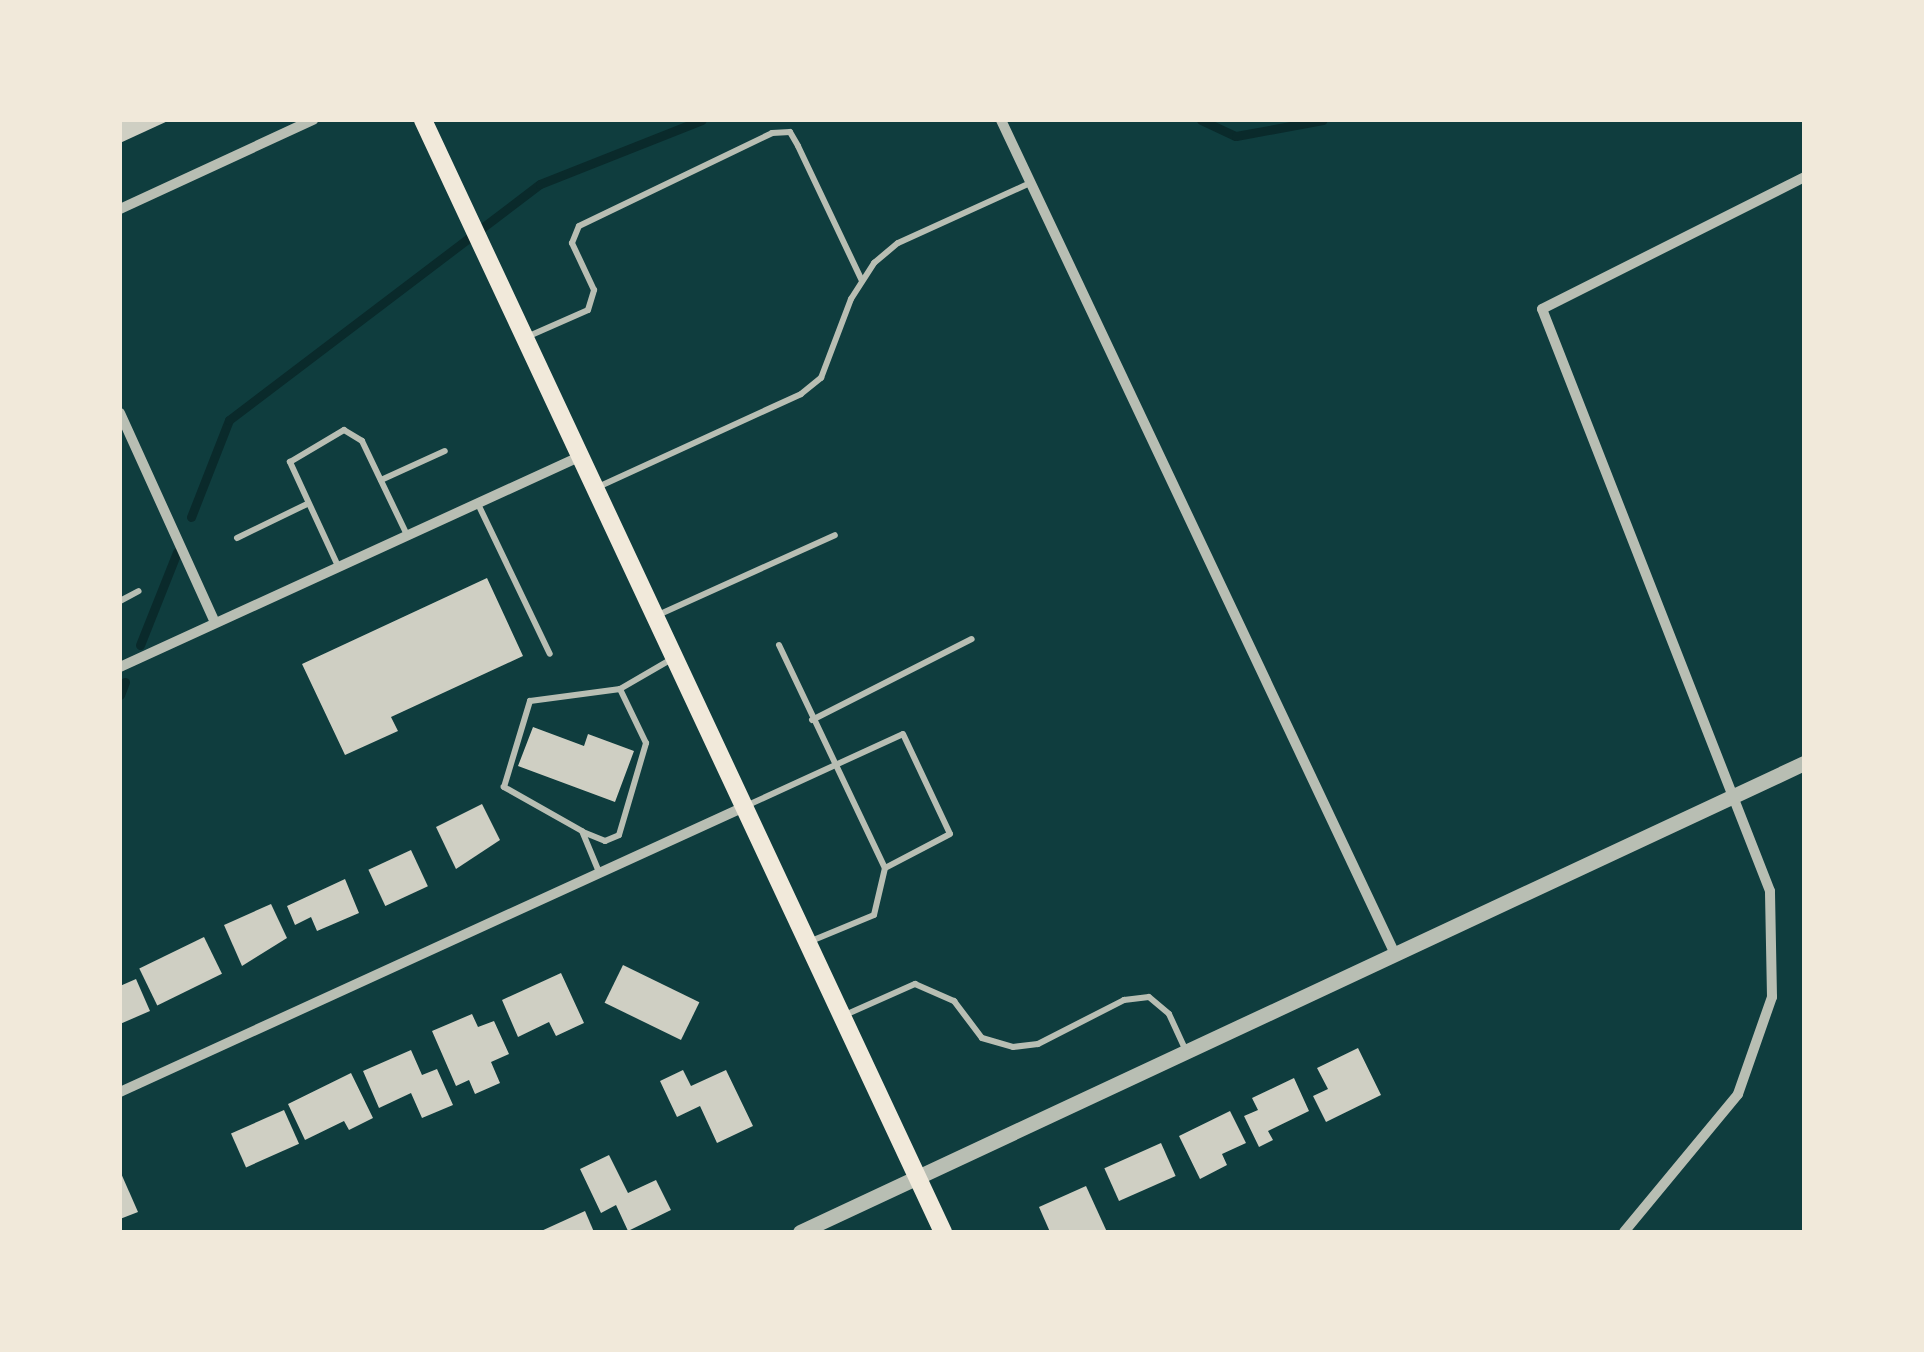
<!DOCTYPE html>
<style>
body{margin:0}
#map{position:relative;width:1924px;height:1352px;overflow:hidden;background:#0f3d3e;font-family:Rubik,sans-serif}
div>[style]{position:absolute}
.stream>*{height:9px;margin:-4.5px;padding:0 4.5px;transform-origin:4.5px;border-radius:4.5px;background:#0a2a2b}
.building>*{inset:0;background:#cfcfc3;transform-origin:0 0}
.service>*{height:6px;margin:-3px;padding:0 3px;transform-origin:3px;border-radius:3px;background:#b8beb3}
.minor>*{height:10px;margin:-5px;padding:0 5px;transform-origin:5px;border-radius:5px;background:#b8beb3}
.tertiary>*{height:15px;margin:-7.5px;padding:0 7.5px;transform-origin:7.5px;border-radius:7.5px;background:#b8beb3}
.secondary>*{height:18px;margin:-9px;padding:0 9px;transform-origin:9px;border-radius:9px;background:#f1e9da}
span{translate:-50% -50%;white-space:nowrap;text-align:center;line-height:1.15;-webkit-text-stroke:8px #f1e9da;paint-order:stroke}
.frame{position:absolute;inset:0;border:122px solid #f1e9da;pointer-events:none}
</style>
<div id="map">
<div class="stream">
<i style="left:1201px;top:120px;width:38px;rotate:25deg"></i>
<i style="left:1236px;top:136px;width:88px;rotate:-10.4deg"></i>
<i style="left:191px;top:517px;width:104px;rotate:-68.6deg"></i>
<i style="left:229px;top:420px;width:390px;rotate:-37.2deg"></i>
<i style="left:540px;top:184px;width:174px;rotate:-21.6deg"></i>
<i style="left:140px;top:645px;width:100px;rotate:-68.3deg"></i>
<i style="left:120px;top:695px;width:14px;rotate:-69deg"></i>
</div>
<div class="building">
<i style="clip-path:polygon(120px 120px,170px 120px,120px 143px)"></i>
<i style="clip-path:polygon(487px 578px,523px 656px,391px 717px,398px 731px,345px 755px,302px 664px)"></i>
<i style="clip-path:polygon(533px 727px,584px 746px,588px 734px,634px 751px,615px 802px,518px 766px)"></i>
<i style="clip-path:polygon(482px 804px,500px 840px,456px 869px,436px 827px)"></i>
<i style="left:411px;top:850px;width:40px;height:47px;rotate:65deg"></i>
<i style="clip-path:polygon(345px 879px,359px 913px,317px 931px,311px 917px,295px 925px,287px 906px)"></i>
<i style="clip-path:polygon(271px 904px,287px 938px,242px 966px,224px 925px)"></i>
<i style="left:204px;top:937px;width:41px;height:72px;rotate:64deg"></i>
<i style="left:623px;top:965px;width:85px;height:42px;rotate:26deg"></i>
<i style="clip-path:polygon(561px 973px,584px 1023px,556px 1036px,549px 1022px,518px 1037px,502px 1000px)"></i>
<i style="clip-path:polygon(136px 979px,150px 1011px,120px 1024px,120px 986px)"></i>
<i style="clip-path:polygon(472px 1014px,478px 1027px,494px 1021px,509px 1054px,491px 1062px,500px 1083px,475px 1094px,469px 1080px,456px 1086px,432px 1031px)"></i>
<i style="clip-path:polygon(1358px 1048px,1381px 1095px,1326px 1122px,1313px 1096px,1328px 1089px,1317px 1068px)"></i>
<i style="clip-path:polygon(411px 1050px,422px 1075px,437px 1069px,453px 1105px,422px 1118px,411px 1093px,379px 1108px,363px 1071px)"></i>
<i style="clip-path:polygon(683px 1070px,691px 1086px,726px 1070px,753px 1126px,717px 1143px,700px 1106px,677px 1117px,660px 1081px)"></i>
<i style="clip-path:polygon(351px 1073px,373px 1118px,349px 1130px,344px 1121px,305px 1140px,288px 1104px)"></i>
<i style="clip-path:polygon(1294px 1078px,1309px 1111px,1268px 1131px,1273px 1140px,1259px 1147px,1244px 1116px,1258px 1110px,1252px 1098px)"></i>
<i style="left:284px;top:1110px;width:37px;height:58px;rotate:66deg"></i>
<i style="clip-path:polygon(1230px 1111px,1246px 1143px,1222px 1154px,1227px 1165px,1200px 1179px,1179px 1136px)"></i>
<i style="left:1161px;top:1143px;width:36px;height:62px;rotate:66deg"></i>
<i style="clip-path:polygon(609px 1155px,628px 1193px,656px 1180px,671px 1210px,628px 1231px,616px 1205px,601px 1213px,580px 1169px)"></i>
<i style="clip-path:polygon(120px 1171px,138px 1212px,120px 1219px)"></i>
<i style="clip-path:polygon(1086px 1186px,1107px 1232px,1050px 1232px,1039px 1207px)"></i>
<i style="clip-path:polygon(585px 1211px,594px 1232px,539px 1232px)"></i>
</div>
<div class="service">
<i style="left:529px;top:336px;width:64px;rotate:-23.8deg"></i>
<i style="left:588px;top:310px;width:21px;rotate:-73deg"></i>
<i style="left:594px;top:290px;width:52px;rotate:-115.1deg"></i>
<i style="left:572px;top:243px;width:18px;rotate:-68deg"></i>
<i style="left:579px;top:226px;width:214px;rotate:-25.7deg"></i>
<i style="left:772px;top:133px;width:18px;rotate:-3deg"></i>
<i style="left:790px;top:132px;width:16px;rotate:60deg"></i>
<i style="left:798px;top:146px;width:149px;rotate:64.6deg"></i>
<i style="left:381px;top:480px;width:70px;rotate:-24.4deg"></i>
<i style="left:598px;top:487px;width:223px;rotate:-24.6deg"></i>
<i style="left:801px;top:394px;width:26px;rotate:-39deg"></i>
<i style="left:821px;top:378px;width:85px;rotate:-69.2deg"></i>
<i style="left:851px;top:299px;width:43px;rotate:-57.4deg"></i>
<i style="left:874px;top:263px;width:31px;rotate:-40deg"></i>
<i style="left:898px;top:243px;width:145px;rotate:-24.4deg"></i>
<i style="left:478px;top:504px;width:166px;rotate:64.4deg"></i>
<i style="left:237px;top:538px;width:78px;rotate:-25.9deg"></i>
<i style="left:338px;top:566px;width:115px;rotate:-114.8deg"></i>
<i style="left:290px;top:462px;width:63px;rotate:-30.7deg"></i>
<i style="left:344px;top:430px;width:21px;rotate:31deg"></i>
<i style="left:362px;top:441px;width:104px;rotate:64.4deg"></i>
<i style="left:120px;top:601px;width:21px;rotate:-28deg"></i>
<i style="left:658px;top:615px;width:194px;rotate:-24.3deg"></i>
<i style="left:779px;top:645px;width:247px;rotate:64.6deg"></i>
<i style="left:885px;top:868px;width:48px;rotate:103.2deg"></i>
<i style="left:874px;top:915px;width:68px;rotate:157.6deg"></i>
<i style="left:812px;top:720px;width:179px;rotate:-26.9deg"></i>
<i style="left:748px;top:805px;width:170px;rotate:-24.6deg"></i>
<i style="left:903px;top:734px;width:110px;rotate:64.8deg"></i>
<i style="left:950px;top:834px;width:73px;rotate:152.4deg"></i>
<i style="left:583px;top:832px;width:24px;rotate:22deg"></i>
<i style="left:605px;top:841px;width:15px;rotate:-23deg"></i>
<i style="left:619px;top:835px;width:96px;rotate:-73.6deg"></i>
<i style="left:646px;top:743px;width:60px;rotate:-115.7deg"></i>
<i style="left:599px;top:872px;width:44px;rotate:-112.5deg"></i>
<i style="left:582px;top:831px;width:90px;rotate:-150.6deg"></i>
<i style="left:504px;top:787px;width:90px;rotate:-73.2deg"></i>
<i style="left:530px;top:701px;width:91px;rotate:-7.6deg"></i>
<i style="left:620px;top:689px;width:58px;rotate:-30.1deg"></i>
<i style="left:845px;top:1015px;width:77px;rotate:-23.9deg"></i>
<i style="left:915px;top:984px;width:43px;rotate:23.6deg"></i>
<i style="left:954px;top:1001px;width:46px;rotate:52.9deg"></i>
<i style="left:982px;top:1038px;width:32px;rotate:16deg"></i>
<i style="left:1013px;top:1047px;width:25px;rotate:-7deg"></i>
<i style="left:1038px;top:1044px;width:97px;rotate:-27.1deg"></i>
<i style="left:1124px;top:1000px;width:25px;rotate:-7deg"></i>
<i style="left:1149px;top:997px;width:26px;rotate:40deg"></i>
<i style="left:1169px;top:1014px;width:41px;rotate:65.3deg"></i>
</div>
<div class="minor">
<i style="left:1001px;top:120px;width:925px;rotate:64.71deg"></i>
<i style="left:120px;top:209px;width:213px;rotate:-24.8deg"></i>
<i style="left:120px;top:413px;width:230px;rotate:65.6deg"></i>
<i style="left:120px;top:667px;width:507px;rotate:-24.59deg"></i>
<i style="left:120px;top:1092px;width:688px;rotate:-24.55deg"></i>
<i style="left:1624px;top:1232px;width:179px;rotate:-50.4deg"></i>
<i style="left:1738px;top:1094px;width:103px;rotate:-70.7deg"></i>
<i style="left:1772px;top:997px;width:106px;rotate:-91.1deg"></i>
<i style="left:1770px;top:891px;width:625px;rotate:-111.39deg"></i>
<i style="left:1542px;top:309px;width:293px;rotate:-26.7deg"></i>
</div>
<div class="tertiary">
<i style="left:800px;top:1232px;width:1108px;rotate:-25.04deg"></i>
</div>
<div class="secondary">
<i style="left:423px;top:120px;width:1228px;rotate:64.94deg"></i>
</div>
<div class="frame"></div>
</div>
